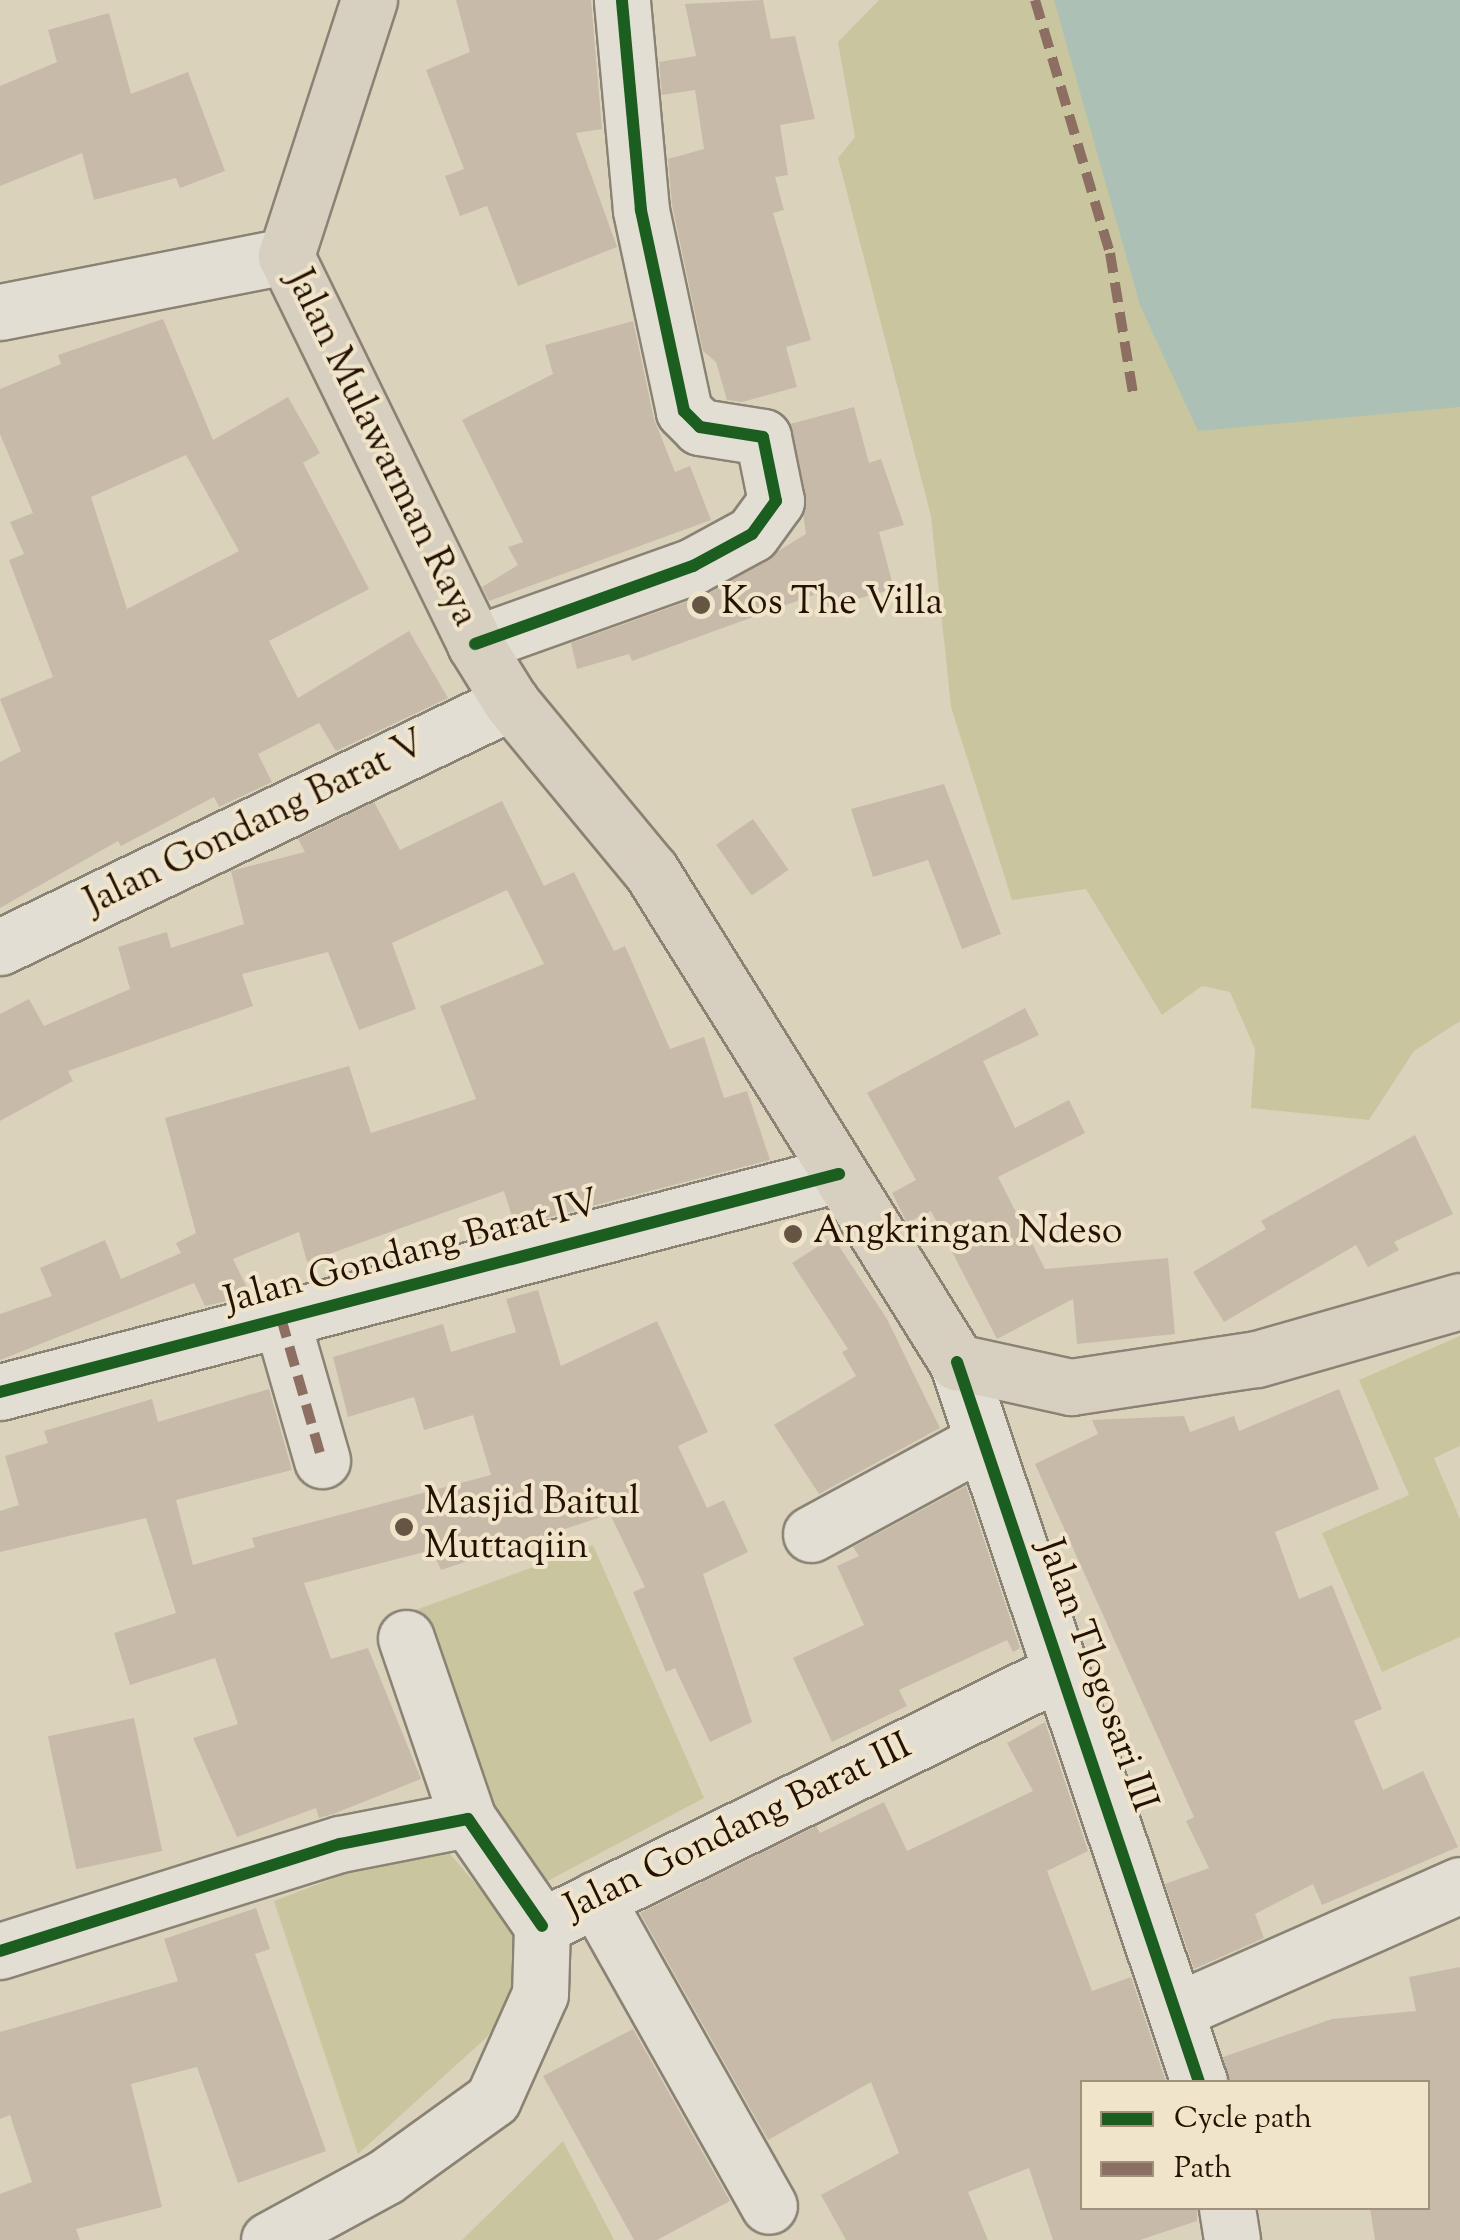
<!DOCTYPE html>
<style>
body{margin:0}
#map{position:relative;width:1460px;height:2240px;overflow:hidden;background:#dbd2bc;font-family:"Sorts Mill Goudy",serif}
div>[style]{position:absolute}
.green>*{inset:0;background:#c9c69f}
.water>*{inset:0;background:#acc0b5}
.building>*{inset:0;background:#c8baa9;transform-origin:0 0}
.roads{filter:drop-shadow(2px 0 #8a8374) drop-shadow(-2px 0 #8a8374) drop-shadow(0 2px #8a8374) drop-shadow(0 -2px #8a8374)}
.minor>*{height:55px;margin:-27.5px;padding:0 27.5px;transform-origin:27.5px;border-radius:27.5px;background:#e3ded3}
.major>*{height:55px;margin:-27.5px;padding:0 27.5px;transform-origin:27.5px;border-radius:27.5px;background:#d7cfbf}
.quiet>*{height:10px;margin-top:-5px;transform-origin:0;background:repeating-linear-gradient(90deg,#8d6e63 0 20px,transparent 0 30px)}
.cycleway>*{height:12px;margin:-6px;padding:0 6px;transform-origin:6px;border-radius:6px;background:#1b5e20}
.dots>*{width:28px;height:28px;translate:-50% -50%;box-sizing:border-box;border:5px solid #f0e5cb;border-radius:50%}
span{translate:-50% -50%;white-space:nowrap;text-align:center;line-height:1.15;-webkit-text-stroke:8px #f0e5cb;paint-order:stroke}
.street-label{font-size:38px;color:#251200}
.poi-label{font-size:38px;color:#251200}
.left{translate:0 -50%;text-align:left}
.legend{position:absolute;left:1080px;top:2080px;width:350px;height:130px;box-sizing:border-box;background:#f0e5cb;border:2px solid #9f917a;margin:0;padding:12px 18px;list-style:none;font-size:30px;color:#251200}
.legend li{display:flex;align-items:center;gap:20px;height:50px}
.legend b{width:50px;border:2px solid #9f917a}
</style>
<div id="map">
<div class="green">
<i style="clip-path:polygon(879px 0,1460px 0,1460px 1021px,1414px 1051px,1369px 1120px,1251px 1108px,1255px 1049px,1230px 992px,1202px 986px,1162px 1015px,1086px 889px,1012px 900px,951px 707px,931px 516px,838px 158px,855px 137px,838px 42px)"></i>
<i style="clip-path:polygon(1460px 1336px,1460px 1446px,1434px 1458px,1460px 1519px,1460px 1637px,1382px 1672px,1322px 1533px,1409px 1495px,1359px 1380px)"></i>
<i style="clip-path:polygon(593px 1545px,704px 1798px,542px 1884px,502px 1833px,402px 1615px)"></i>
<i style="clip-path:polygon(437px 1839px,539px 1957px,487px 2037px,358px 2154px,274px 1901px)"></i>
<i style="clip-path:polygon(563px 2141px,614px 2240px,462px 2240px)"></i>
</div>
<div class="water">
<i style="clip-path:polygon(1054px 0,1460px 0,1460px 407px,1198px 431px,1140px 305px)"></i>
</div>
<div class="building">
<i style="clip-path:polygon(456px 0,591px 0,602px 129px,576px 133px,617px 247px,518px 286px,487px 206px,460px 216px,445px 176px,464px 169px,426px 70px,470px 52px)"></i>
<i style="clip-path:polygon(763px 0,771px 39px,795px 36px,815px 119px,780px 125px,788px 175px,775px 177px,784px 210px,773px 213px,811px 340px,786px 347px,797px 387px,742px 402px,727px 400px,716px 362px,703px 351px,672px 205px,668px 159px,704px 149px,695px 90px,662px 95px,659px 62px,696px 56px,685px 4px)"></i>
<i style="clip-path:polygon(109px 13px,131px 94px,188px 72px,225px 171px,180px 188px,176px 178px,94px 200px,82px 153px,0 186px,0 86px,57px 62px,48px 30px)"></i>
<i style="clip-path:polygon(evenodd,163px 319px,213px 440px,288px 397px,320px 453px,303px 463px,369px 589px,269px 641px,298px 698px,409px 631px,448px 698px,336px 751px,319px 723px,258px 754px,272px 782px,219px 807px,214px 797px,121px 846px,118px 841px,0 908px,0 762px,21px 751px,0 699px,53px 677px,9px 560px,24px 554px,10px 522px,33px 513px,0 434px,0 389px,61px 364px,58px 355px,163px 319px,186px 455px,239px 551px,127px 609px,91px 497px,186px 455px)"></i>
<i style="clip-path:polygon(633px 321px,654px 419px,675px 472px,690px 466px,711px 520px,489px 601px,482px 587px,518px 565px,508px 547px,523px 542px,462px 420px,553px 374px,545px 345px)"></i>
<i style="clip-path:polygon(854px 407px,869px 463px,881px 459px,904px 525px,879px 532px,894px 589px,820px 609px,816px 594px,632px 661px,629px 654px,577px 669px,571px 643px,708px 594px,806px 534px,790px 424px)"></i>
<i style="clip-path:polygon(944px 784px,1001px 934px,962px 949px,928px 860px,873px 877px,851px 809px)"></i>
<i style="clip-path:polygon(502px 801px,544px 886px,574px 872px,614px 951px,625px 946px,670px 1049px,704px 1037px,724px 1098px,747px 1091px,770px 1160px,515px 1226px,504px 1191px,307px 1262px,299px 1232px,233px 1259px,249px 1292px,231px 1300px,205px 1306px,194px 1283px,0 1360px,0 1314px,52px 1296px,40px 1268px,105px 1240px,121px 1279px,181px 1253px,176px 1243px,196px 1233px,165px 1118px,349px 1066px,371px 1133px,476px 1099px,440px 1006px,544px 964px,507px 890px,392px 943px,416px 1009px,359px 1030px,328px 952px,242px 974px,253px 1006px,68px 1071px,73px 1081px,0 1121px,0 1014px,29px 999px,44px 1026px,130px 989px,118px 947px,167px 932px,171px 948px,244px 924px,231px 871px,305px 852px,298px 839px,374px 802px,400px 850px)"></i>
<i style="left:753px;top:819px;width:62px;height:45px;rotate:55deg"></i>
<i style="clip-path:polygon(1025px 1008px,1039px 1035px,983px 1061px,1015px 1128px,1069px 1100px,1085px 1133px,998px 1177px,1045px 1269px,1168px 1258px,1175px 1334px,1077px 1344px,1073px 1299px,997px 1339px,931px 1211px,907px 1223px,892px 1193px,916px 1180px,867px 1093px)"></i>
<i style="clip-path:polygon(1415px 1135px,1453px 1214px,1394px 1242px,1399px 1250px,1368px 1267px,1356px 1245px,1224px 1322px,1193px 1272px,1266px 1229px,1261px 1221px)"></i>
<i style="clip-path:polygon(833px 1237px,887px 1319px,940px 1428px,819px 1494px,774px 1425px,856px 1376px,842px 1352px,848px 1349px,792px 1263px)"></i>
<i style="clip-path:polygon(538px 1290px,561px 1366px,657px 1321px,708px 1432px,678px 1446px,707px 1508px,724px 1500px,748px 1552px,703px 1574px,752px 1722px,710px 1742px,675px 1668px,666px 1672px,633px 1592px,645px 1587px,610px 1514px,441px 1570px,432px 1550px,304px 1583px,331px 1659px,368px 1648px,421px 1779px,333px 1814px,319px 1818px,316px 1808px,237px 1837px,193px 1738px,238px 1724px,215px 1658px,130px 1685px,114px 1633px,176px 1613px,146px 1518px,0 1552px,0 1511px,19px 1505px,5px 1456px,48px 1443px,44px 1431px,152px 1399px,158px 1422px,269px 1389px,292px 1470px,176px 1500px,193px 1565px,255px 1547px,252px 1538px,491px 1475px,473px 1415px,424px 1430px,414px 1397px,348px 1417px,333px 1357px,443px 1324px,451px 1352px,516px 1332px,506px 1299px)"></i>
<i style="clip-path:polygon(1339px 1389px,1379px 1489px,1275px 1532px,1299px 1599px,1332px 1585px,1382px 1709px,1354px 1721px,1383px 1790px,1423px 1771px,1458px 1847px,1322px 1905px,1313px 1884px,1255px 1914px,1264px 1938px,1194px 1969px,1165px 1884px,1209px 1868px,1186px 1821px,1194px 1817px,1035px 1464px,1098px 1434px,1092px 1420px,1184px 1416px,1190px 1432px,1234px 1416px,1239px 1431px)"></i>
<i style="clip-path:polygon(966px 1486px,1020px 1648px,1013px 1652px,1007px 1640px,899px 1690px,907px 1706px,832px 1742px,793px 1658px,864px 1625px,837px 1566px,859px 1556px,853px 1547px)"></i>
<i style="left:134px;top:1718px;width:136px;height:88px;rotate:78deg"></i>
<i style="clip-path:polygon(1045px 1722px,1088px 1851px,1047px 1871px,1092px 1991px,1131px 1977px,1166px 2082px,1082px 2082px,1082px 2208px,1197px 2208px,1197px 2221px,1140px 2240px,1053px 2240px,1029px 2168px,968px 2192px,988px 2240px,846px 2240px,821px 2195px,899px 2153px,871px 2082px,768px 2140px,640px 1913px,816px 1826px,820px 1833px,884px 1802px,907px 1851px,1033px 1791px,1007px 1743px)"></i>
<i style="clip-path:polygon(256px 1908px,270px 1949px,255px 1954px,326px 2151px,238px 2183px,197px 2067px,131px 2084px,162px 2207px,76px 2229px,80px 2240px,0 2240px,0 2194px,32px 2182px,10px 2115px,0 2119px,0 2032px,178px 1981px,164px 1939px)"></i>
<i style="clip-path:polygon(1460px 1967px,1460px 2240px,1375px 2240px,1370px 2208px,1428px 2208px,1428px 2082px,1229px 2082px,1223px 2057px,1332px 2019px,1416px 2011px,1409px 1977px)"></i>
<i style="clip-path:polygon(633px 2029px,730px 2201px,657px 2240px,634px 2240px,543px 2076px)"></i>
</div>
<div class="roads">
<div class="minor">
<i style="left:0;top:312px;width:291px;rotate:-11.1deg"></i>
<i style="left:475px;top:644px;width:232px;rotate:-19.7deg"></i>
<i style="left:693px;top:566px;width:67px;rotate:-28.5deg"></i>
<i style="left:752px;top:534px;width:41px;rotate:-54deg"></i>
<i style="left:776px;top:501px;width:65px;rotate:-101.5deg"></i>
<i style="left:763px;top:437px;width:64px;rotate:-171deg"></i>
<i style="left:700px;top:427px;width:23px;rotate:-135deg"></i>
<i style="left:684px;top:411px;width:206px;rotate:-102.1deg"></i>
<i style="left:641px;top:210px;width:211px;rotate:-95.2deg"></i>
<i style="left:0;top:947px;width:567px;rotate:-25.62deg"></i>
<i style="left:281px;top:1318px;width:148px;rotate:73.9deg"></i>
<i style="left:957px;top:1362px;width:760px;rotate:71.42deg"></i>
<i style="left:0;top:1392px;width:867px;rotate:-14.57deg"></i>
<i style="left:811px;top:1534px;width:195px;rotate:-28.5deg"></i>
<i style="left:406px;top:1638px;width:191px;rotate:71.1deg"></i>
<i style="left:596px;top:1899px;width:352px;rotate:60.6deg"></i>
<i style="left:542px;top:1926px;width:576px;rotate:-26.16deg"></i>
<i style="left:0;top:1951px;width:356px;rotate:-17.5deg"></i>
<i style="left:340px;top:1844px;width:130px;rotate:-11.1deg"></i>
<i style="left:468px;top:1819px;width:130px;rotate:55.3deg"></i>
<i style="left:1178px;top:2010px;width:308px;rotate:-23.9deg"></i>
<i style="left:1227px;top:2208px;width:32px;rotate:81deg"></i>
<i style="left:269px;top:2240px;width:132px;rotate:-28.5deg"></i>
<i style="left:385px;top:2177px;width:133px;rotate:-35.8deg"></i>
<i style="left:493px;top:2099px;width:115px;rotate:-65.9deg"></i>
<i style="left:540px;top:1994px;width:68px;rotate:-88.3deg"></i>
</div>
<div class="major">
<i style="left:369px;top:0;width:269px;rotate:108deg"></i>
<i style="left:286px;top:256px;width:432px;rotate:64deg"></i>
<i style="left:475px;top:644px;width:68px;rotate:58.2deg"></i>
<i style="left:511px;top:702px;width:219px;rotate:50.4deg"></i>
<i style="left:651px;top:871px;width:579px;rotate:58.07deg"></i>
<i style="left:957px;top:1362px;width:117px;rotate:12.4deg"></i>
<i style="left:1071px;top:1387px;width:188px;rotate:-8.6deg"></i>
<i style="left:1257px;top:1359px;width:211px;rotate:-15.9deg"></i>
</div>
</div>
<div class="quiet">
<i style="left:1035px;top:0;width:264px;rotate:73.5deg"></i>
<i style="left:1110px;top:253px;width:148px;rotate:80.7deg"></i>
<i style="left:281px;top:1318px;width:148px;rotate:73.9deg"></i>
</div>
<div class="cycleway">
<i style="left:475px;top:644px;width:232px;rotate:-19.7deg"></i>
<i style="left:693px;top:566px;width:67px;rotate:-28.5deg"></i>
<i style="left:752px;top:534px;width:41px;rotate:-54deg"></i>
<i style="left:776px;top:501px;width:65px;rotate:-101.5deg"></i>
<i style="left:763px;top:437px;width:64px;rotate:-171deg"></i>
<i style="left:700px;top:427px;width:23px;rotate:-135deg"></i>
<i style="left:684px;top:411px;width:206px;rotate:-102.1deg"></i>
<i style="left:641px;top:210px;width:211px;rotate:-95.2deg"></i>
<i style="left:957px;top:1362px;width:760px;rotate:71.42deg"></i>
<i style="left:0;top:1392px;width:867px;rotate:-14.57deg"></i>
<i style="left:0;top:1951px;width:356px;rotate:-17.5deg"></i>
<i style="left:340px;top:1844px;width:130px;rotate:-11.1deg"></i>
<i style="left:468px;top:1819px;width:130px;rotate:55.3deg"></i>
</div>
<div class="dots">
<i style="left:701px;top:605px;background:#655542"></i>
<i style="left:793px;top:1234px;background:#655542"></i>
<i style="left:404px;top:1527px;background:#655542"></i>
</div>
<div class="street-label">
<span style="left:380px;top:449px;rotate:64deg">Jalan Mulawarman Raya</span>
<span style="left:256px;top:825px;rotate:-26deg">Jalan Gondang Barat V</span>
<span style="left:412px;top:1254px;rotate:-15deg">Jalan Gondang Barat IV</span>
<span style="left:1095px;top:1676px;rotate:70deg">Jalan Tlogosari III</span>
<span style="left:739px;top:1829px;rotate:-26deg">Jalan Gondang Barat III</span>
</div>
<div class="poi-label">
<span class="left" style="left:721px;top:605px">Kos The Villa</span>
<span class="left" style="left:813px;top:1234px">Angkringan Ndeso</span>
<span class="left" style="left:424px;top:1527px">Masjid Baitul<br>Muttaqiin</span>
</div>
<ul class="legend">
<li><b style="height:12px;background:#1b5e20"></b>Cycle path</li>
<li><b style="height:12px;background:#8d6e63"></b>Path</li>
</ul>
</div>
